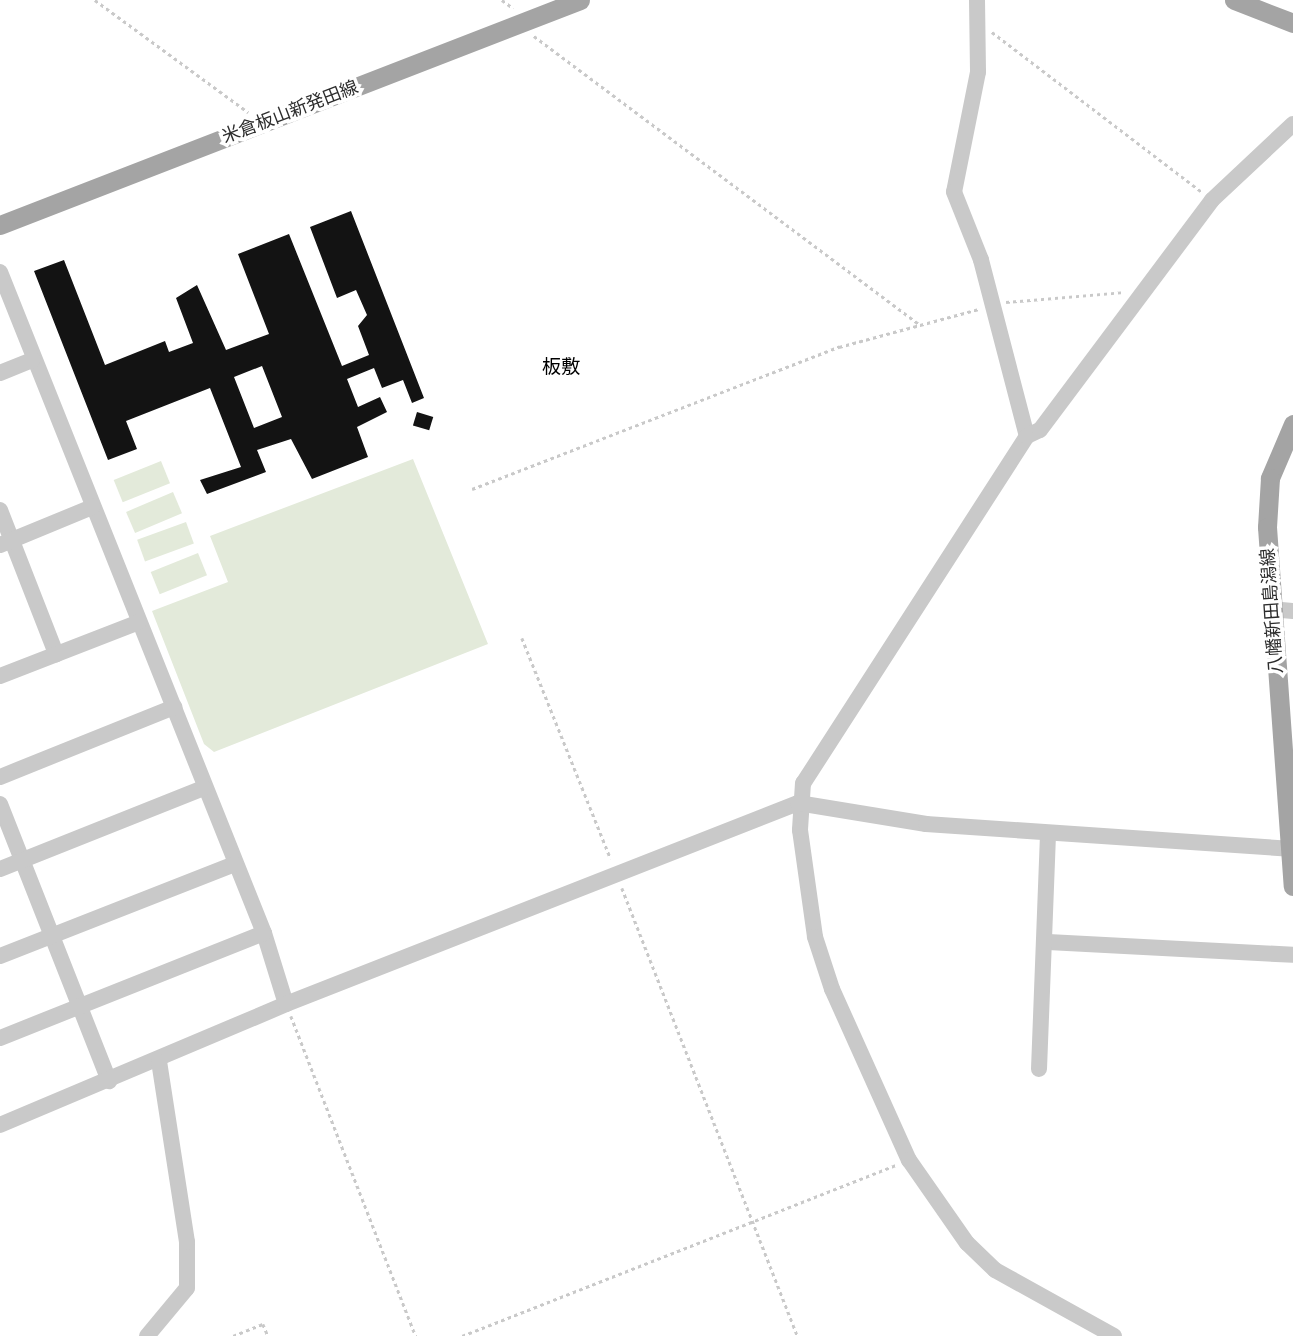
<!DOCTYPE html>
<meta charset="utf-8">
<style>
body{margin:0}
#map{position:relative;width:1293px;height:1336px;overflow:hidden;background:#fff;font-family:Quicksand,"Noto Sans JP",sans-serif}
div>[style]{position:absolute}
.green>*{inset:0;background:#e3eada;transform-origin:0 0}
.building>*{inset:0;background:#131313;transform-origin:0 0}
.path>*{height:2.5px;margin-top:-1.25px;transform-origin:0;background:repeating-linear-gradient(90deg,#c9c9c9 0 3.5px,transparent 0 7px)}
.minor>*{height:16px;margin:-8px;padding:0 8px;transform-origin:8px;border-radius:8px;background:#c9c9c9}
.major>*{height:19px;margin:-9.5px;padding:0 9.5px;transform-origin:9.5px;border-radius:9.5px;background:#a4a4a4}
span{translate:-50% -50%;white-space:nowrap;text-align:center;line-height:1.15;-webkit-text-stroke:7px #fff;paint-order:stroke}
.street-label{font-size:18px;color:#2c2c2c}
.neighbourhood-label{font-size:19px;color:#000}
</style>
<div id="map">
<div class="green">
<i style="clip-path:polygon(413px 459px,488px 644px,214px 752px,204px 744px,152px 611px,228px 582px,210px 536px)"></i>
<i style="left:161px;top:461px;width:24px;height:51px;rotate:68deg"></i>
<i style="left:173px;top:492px;width:23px;height:51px;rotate:67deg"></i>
<i style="left:186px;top:522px;width:23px;height:52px;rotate:70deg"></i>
<i style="left:198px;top:553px;width:24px;height:51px;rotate:68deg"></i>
</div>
<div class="building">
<i style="clip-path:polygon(evenodd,351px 211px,424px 398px,412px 403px,403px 380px,382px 388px,374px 368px,347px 379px,358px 407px,380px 397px,387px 412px,357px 427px,368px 457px,312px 479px,291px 439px,257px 450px,266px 472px,207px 494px,200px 480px,241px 467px,210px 388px,126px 421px,137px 449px,108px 460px,34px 271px,64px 260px,105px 365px,165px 341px,169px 352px,193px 343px,176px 298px,197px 285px,226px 350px,269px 334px,238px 254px,289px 234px,342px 366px,369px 355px,358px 326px,367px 315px,356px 290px,337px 298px,310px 227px,351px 211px,262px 366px,282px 417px,254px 428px,234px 377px,262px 366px)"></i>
<i style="left:417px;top:412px;width:17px;height:14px;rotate:17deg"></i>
</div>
<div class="path">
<i style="left:95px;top:0;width:190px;rotate:36.2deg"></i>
<i style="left:502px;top:0;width:14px;rotate:36deg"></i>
<i style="left:992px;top:32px;width:263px;rotate:37.3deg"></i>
<i style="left:534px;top:36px;width:482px;rotate:36.8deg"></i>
<i style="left:1006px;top:302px;width:118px;rotate:-4.8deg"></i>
<i style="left:472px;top:489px;width:394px;rotate:-21.2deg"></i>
<i style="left:839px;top:347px;width:145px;rotate:-15.2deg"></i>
<i style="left:522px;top:638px;width:238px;rotate:68.1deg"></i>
<i style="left:622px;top:888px;width:481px;rotate:68.6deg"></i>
<i style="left:291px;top:1016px;width:344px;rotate:68.7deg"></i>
<i style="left:233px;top:1336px;width:32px;rotate:-22deg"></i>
<i style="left:263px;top:1324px;width:13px;rotate:67deg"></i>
<i style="left:462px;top:1336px;width:466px;rotate:-21.5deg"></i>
</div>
<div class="minor">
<i style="left:977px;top:0;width:72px;rotate:89.2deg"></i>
<i style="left:978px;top:72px;width:122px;rotate:101.3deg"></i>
<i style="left:954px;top:192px;width:73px;rotate:68.3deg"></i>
<i style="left:981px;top:260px;width:182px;rotate:75.4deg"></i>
<i style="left:1027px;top:436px;width:413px;rotate:122.8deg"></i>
<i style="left:803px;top:783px;width:47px;rotate:93.7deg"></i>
<i style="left:800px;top:830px;width:108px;rotate:82deg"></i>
<i style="left:815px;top:937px;width:55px;rotate:71.9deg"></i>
<i style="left:832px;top:989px;width:188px;rotate:65.8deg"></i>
<i style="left:909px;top:1160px;width:101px;rotate:55.1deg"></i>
<i style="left:967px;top:1243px;width:39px;rotate:44deg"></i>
<i style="left:995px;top:1270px;width:136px;rotate:29deg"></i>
<i style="left:0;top:272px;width:712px;rotate:68.23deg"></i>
<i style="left:264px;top:933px;width:74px;rotate:72.8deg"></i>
<i style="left:0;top:373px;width:35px;rotate:-22deg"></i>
<i style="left:1027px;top:436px;width:14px;rotate:-25deg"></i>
<i style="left:1040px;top:430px;width:287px;rotate:-53.2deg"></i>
<i style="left:1212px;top:200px;width:111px;rotate:-43.2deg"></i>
<i style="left:0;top:510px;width:155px;rotate:68.7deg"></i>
<i style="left:0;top:545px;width:100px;rotate:-22.4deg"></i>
<i style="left:1270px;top:609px;width:23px;rotate:5deg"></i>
<i style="left:0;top:676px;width:149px;rotate:-21.2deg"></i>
<i style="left:0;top:777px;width:188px;rotate:-21.9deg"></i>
<i style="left:0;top:804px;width:298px;rotate:68.5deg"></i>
<i style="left:0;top:869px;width:219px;rotate:-21.7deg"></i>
<i style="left:1048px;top:942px;width:245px;rotate:3deg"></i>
<i style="left:0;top:956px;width:252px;rotate:-21.4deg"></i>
<i style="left:0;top:1038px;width:284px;rotate:-21.7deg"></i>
<i style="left:1039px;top:1069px;width:235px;rotate:-87.8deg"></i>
<i style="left:0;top:1125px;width:311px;rotate:-22.9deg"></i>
<i style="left:286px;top:1004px;width:550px;rotate:-21.43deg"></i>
<i style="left:798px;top:803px;width:130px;rotate:9.3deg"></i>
<i style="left:926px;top:824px;width:368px;rotate:3.9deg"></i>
<i style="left:147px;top:1336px;width:62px;rotate:-50.2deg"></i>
<i style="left:187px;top:1288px;width:46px;rotate:-90deg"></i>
<i style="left:187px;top:1242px;width:182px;rotate:-98.8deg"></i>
</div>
<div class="major">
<i style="left:1234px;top:0;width:63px;rotate:21.3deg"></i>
<i style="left:0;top:225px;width:622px;rotate:-21.2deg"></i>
<i style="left:1293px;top:424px;width:59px;rotate:113.1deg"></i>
<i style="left:1270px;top:478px;width:49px;rotate:93.5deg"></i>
<i style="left:1267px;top:527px;width:360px;rotate:85.9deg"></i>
</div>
<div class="street-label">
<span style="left:290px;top:112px;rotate:-21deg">米倉板山新発田線</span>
<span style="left:1272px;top:611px;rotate:-94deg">八幡新田島潟線</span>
</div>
<div class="neighbourhood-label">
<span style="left:561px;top:367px">板敷</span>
</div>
</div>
